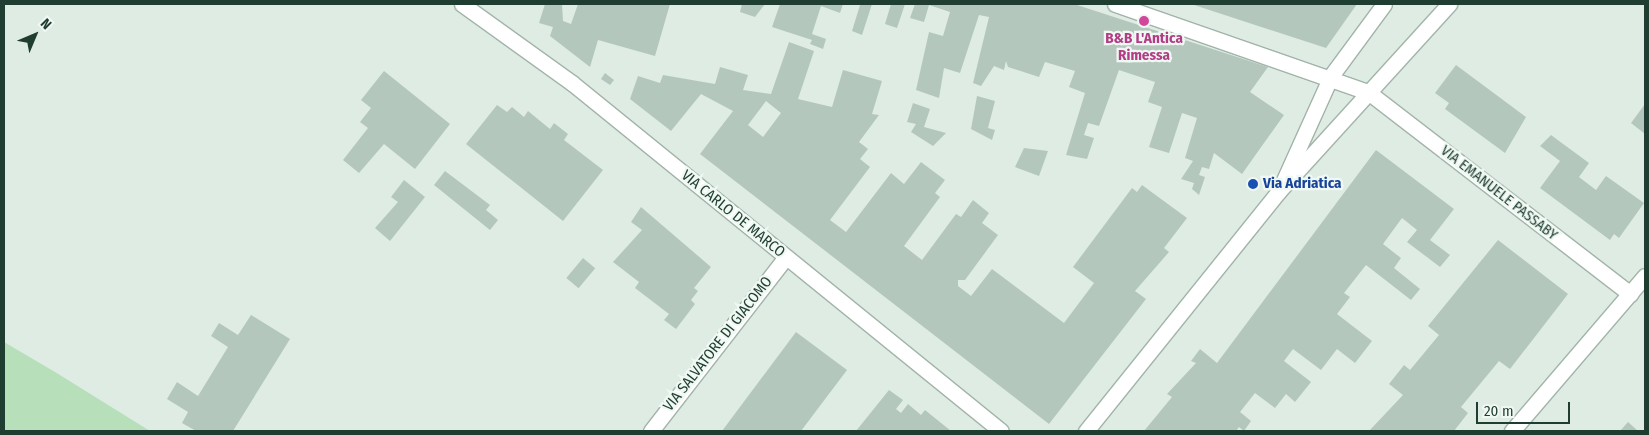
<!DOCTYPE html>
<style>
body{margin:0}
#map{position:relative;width:1649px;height:435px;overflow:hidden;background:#dfece4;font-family:"Fira Sans Condensed",sans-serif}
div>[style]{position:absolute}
.green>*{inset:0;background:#b6dfba}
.building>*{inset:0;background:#b4c7bd;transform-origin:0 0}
.roads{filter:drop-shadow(1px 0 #a2b4aa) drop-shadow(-1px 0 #a2b4aa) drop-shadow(0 1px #a2b4aa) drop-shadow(0 -1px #a2b4aa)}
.minor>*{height:15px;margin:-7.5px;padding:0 7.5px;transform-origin:7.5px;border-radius:7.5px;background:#fff}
.tertiary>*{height:15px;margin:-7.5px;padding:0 7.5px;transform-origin:7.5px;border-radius:7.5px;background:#fff}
.dots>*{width:14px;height:14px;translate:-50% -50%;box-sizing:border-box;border:2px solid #f0f8f3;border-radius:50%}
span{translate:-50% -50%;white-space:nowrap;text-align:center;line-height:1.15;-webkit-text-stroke:4.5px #f0f8f3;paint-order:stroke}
.hotel-label{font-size:15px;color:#b23c85;font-weight:700}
.transit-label{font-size:15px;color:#164399;font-weight:700}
.left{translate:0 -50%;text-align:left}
.street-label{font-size:15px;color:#1f3d30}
.frame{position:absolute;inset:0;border:5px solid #1f3d30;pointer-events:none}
.north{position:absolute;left:10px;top:10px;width:50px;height:50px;-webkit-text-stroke:4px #f0f8f3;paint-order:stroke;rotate:45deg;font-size:14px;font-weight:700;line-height:20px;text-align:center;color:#1f3d30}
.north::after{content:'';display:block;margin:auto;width:18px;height:22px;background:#1f3d30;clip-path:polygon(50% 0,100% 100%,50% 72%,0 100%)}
.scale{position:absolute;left:1476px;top:402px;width:94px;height:22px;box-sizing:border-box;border:2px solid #1f3d30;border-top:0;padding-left:6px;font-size:15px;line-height:18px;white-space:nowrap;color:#1f3d30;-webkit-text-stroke:4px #f0f8f3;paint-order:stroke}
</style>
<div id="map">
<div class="green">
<i style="clip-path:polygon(4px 342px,55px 372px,150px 431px,4px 431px)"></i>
</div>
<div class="building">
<i style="clip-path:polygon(545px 4px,562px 4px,563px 21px,571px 24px,578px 4px,670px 4px,655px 56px,598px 40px,590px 67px,550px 36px,553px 27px,539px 23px)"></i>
<i style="clip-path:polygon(742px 4px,765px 4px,755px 17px,740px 12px)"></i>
<i style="clip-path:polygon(780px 4px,843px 4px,840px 13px,821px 6px,812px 34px,826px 39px,823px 49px,810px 44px,812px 40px,772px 27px)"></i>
<i style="clip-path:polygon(857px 4px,872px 4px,862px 35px,852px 31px,860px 5px)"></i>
<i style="clip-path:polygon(891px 4px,905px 4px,897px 28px,885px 24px)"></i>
<i style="clip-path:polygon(915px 4px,1074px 4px,1268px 67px,1250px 92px,1284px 115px,1242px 174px,1214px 153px,1209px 169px,1202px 167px,1199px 175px,1205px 177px,1199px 195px,1192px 189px,1194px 183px,1181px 179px,1193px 161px,1185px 158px,1197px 118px,1182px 113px,1169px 153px,1149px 147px,1162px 107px,1148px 102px,1155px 82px,1119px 70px,1099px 126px,1088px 123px,1084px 135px,1094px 138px,1087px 159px,1066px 155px,1085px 93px,1069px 87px,1075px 71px,1045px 62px,1039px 77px,1008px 67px,1006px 61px,1004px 70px,994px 66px,981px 86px,973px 83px,989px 17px,979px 15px,960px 73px,944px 68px,939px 98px,916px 90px,929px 32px,943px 36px,950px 12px,929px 5px,924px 22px,910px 18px)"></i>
<i style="clip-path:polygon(1191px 4px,1357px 4px,1326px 48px)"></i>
<i style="clip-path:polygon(evenodd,789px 42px,814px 51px,798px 99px,832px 107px,843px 70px,882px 81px,872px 114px,879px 115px,859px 142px,868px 149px,860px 159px,870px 167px,830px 220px,846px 232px,891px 173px,904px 184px,921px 162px,945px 180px,935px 193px,940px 197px,904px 246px,922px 260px,956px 214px,961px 217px,973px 200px,989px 213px,982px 223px,998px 235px,965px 280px,958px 280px,958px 286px,971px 296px,992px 269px,1064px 323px,1094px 283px,1073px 267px,1132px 188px,1137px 192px,1142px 185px,1187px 218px,1164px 248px,1169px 252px,1135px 291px,1146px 299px,1049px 424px,700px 154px,733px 111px,701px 94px,671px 131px,630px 99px,638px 76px,660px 83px,663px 75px,715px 84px,720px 67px,748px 75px,743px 90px,771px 94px,789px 42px,766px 101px,781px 113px,763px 137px,748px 125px,766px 101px)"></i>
<i style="clip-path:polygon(1456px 65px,1526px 117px,1505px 153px,1445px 109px,1449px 103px,1435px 93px)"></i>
<i style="clip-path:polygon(384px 71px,450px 124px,415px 169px,384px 144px,359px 173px,343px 160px,368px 128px,360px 122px,371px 108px,361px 100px)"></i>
<i style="clip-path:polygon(605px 73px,614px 80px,610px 85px,601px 79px)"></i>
<i style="clip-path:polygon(977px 96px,995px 101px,988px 128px,995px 130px,992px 140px,971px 129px)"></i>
<i style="clip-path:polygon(913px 103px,930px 109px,924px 127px,946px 133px,933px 146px,911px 132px,916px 124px,907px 122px)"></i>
<i style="clip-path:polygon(1645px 104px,1645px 134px,1631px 123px)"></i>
<i style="clip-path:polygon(497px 105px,507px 112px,512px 107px,524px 117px,528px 111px,550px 129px,554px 123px,568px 134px,564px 140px,603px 170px,563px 221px,466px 144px)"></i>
<i style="clip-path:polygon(1551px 135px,1589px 163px,1579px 177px,1596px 190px,1606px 176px,1644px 203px,1619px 238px,1614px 234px,1610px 240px,1540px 188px,1560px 161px,1540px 146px)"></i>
<i style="clip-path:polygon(1024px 148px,1048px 151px,1039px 176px,1015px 167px)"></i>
<i style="clip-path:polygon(1376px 150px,1454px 209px,1430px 240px,1450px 255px,1440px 267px,1407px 242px,1417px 230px,1402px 218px,1383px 244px,1401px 258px,1394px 268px,1420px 289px,1411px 300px,1366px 265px,1344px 293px,1350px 297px,1337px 314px,1372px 341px,1355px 363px,1337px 349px,1321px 370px,1293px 349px,1284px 361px,1311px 382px,1295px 402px,1286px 394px,1275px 408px,1255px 393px,1240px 412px,1251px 421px,1244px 431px,1239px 427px,1236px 431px,1144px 431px,1172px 397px,1167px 394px,1196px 363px,1191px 361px,1200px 349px,1217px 363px)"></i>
<i style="clip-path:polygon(445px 171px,490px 205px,486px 210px,498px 220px,490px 230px,434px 185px)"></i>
<i style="clip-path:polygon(404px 180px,425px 197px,390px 241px,375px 228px,398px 202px,391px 197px)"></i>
<i style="clip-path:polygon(641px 207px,711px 267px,694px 288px,698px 291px,691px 300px,695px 304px,676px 329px,664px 320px,669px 314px,635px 288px,639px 282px,613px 262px,642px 230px,631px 222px)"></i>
<i style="clip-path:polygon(1498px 240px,1568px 294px,1510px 369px,1499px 361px,1461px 407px,1468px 413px,1454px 431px,1369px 431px,1403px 395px,1389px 384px,1404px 365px,1410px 370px,1439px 335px,1428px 326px)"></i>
<i style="left:583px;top:258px;width:16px;height:26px;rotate:40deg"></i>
<i style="clip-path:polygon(251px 315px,290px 339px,233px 431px,196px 431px,182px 423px,188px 412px,167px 399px,177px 382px,198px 396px,228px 347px,211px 336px,219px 323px,238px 335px)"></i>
<i style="clip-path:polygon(796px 332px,847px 370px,801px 431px,722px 431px)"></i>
<i style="clip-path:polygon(889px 390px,903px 400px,896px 409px,901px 413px,908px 404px,921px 415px,925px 410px,951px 431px,856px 431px)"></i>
<i style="clip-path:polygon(1628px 422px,1638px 431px,1620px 431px)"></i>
</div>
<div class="roads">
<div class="minor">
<i style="left:462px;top:4px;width:135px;rotate:35.7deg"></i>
<i style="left:572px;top:83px;width:552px;rotate:39.05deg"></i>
<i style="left:1115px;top:4px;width:268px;rotate:19.2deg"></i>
<i style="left:1368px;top:92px;width:331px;rotate:37.6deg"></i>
<i style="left:1280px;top:189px;width:124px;rotate:-65.7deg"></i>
<i style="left:1331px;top:76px;width:89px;rotate:-53.6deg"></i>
<i style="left:651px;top:431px;width:220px;rotate:-52.2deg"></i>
<i style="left:1512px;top:431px;width:204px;rotate:-49.4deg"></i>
</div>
<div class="tertiary">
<i style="left:1086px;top:431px;width:308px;rotate:-51.2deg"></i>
<i style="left:1279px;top:191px;width:253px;rotate:-47.7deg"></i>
</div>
</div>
<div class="dots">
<i style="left:1144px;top:21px;background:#d1479c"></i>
<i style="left:1253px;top:184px;background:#1a4fb4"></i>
</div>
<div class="hotel-label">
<span style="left:1144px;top:47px">B&amp;B L'Antica<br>Rimessa</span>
</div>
<div class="transit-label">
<span class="left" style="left:1263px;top:184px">Via Adriatica</span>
</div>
<div class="street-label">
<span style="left:1499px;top:193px;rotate:38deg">VIA EMANUELE PASSABY</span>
<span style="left:733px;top:214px;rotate:39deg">VIA CARLO DE MARCO</span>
<span style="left:718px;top:344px;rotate:-52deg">VIA SALVATORE DI GIACOMO</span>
</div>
<div class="frame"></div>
<div class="north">N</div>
<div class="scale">20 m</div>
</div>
